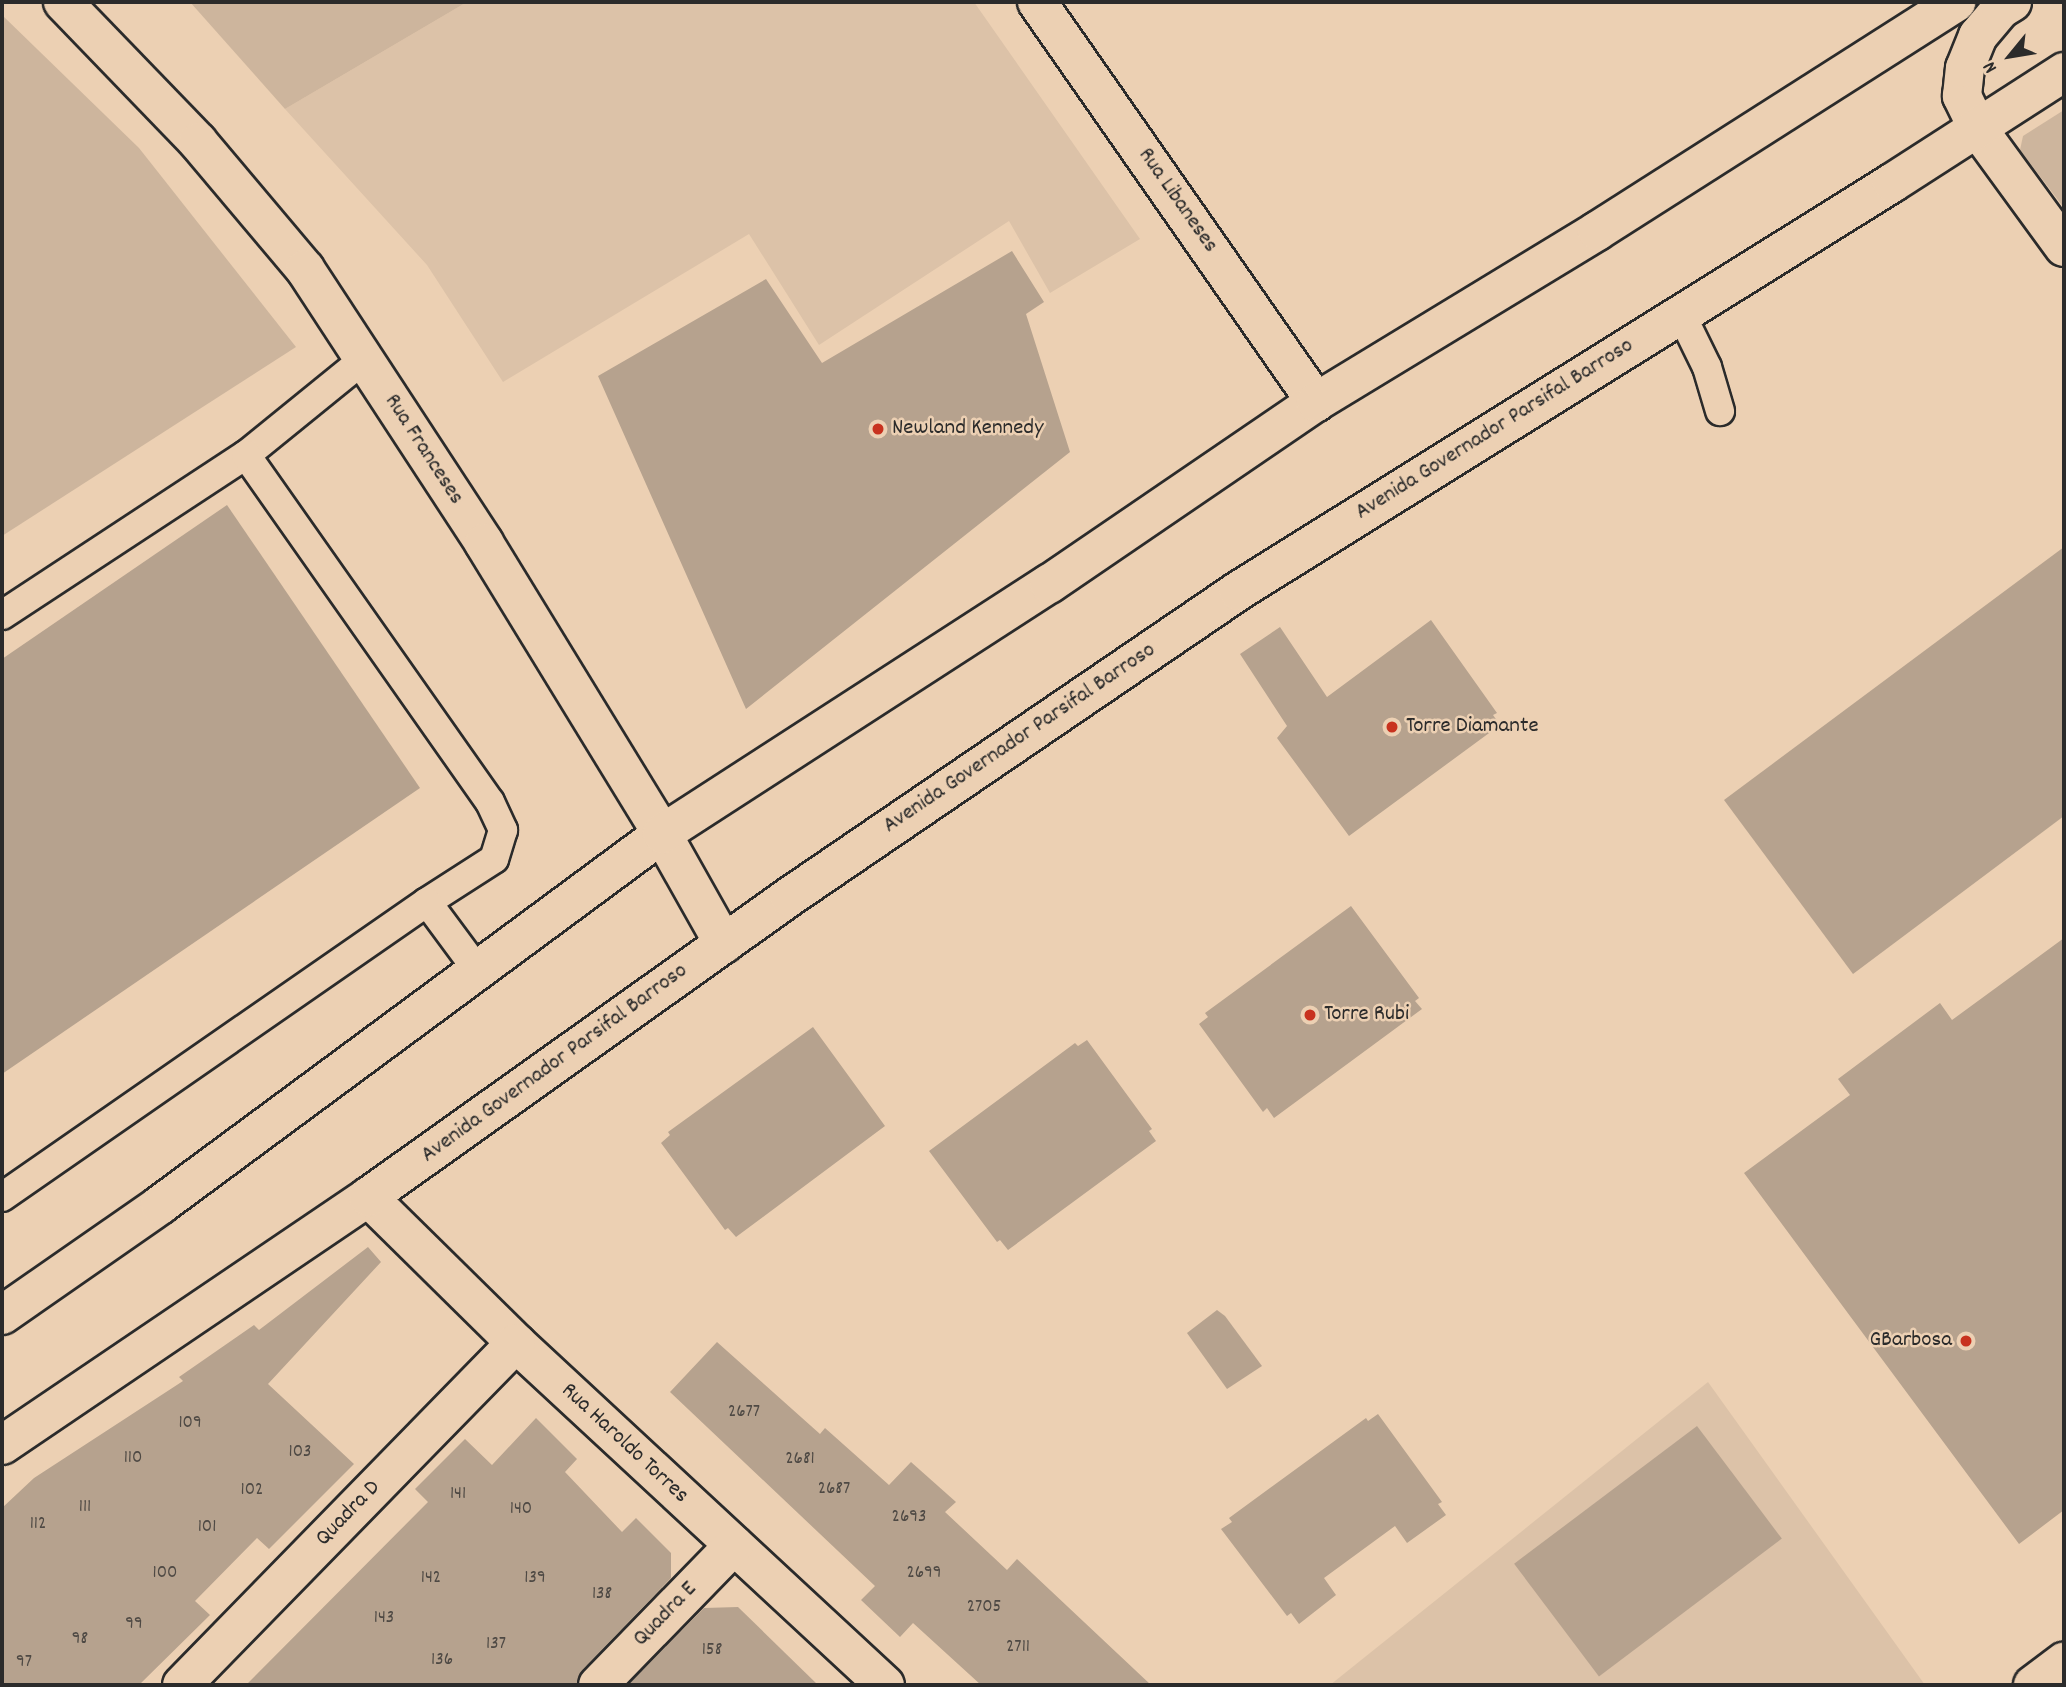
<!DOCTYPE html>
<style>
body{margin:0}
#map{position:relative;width:2066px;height:1687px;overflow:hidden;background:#ecd0b3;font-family:Dekko,sans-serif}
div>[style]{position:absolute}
.built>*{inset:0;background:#dcc2a8}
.green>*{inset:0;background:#cdb59d}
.building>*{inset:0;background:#b6a28e;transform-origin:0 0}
.roads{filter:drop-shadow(2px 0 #2b2b2b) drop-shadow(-2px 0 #2b2b2b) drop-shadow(0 2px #2b2b2b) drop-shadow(0 -2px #2b2b2b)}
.lane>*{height:28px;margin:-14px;padding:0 14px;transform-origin:14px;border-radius:14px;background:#ecd0b3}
.street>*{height:38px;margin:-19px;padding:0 19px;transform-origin:19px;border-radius:19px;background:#ecd0b3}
.primary>*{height:38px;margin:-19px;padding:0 19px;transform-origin:19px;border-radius:19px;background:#ecd0b3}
.dots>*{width:19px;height:19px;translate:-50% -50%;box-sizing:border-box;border:4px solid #ecd0b3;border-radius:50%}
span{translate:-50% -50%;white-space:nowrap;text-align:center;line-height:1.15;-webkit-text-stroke:5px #ecd0b3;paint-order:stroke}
.number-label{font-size:19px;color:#4e4944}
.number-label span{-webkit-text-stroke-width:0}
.street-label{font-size:23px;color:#2b2b2b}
.poi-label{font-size:23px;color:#2b2b2b}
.left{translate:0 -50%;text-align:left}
.right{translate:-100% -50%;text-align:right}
.frame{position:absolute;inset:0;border:4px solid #2b2b2b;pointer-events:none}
.north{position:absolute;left:1975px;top:21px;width:70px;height:70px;-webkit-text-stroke:5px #ecd0b3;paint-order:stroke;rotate:240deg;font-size:19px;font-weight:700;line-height:28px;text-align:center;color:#2b2b2b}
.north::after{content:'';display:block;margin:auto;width:24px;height:32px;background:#2b2b2b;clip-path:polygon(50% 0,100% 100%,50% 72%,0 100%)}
</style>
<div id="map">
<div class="built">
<i style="clip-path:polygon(467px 2px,974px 2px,1140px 239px,1050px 293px,1009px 221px,819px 345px,749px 234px,503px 382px,427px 265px,285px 109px)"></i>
<i style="clip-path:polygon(1708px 1382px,1925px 1685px,1330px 1685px)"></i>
</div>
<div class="green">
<i style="clip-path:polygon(190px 2px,467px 2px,285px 109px)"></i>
<i style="clip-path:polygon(2px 15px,139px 148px,296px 347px,2px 536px)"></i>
<i style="clip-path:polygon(2064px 110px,2064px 208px,2020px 150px,2023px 136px)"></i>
</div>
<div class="building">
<i style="clip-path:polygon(1012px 251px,1044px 302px,1026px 314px,1070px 452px,746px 709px,598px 376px,766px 279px,822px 363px)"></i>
<i style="clip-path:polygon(227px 505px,420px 788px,2px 1074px,2px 659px)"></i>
<i style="clip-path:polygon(2064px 547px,2064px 816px,1853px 974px,1724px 800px)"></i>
<i style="clip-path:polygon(1431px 620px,1497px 713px,1493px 715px,1500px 725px,1349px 836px,1277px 738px,1287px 726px,1240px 654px,1280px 627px,1327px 697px)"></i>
<i style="clip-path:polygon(1351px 906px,1419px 998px,1415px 1001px,1422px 1009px,1274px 1118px,1267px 1108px,1263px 1112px,1199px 1024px,1208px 1017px,1205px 1013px)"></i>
<i style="clip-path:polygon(2064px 938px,2064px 1510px,2019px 1544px,1744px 1173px,1850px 1095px,1838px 1079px,1940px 1003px,1952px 1020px)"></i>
<i style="clip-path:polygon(813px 1027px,885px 1126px,736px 1237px,728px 1228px,725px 1230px,661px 1143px,670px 1135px,668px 1132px)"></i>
<i style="clip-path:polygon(1087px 1040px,1152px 1129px,1149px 1131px,1156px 1141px,1008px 1250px,1000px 1240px,997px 1242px,929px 1151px,1075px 1043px,1078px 1046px)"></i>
<i style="clip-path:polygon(368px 1247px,381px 1262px,268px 1384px,354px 1464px,269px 1549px,257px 1538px,195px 1601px,210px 1615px,139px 1685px,2px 1685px,2px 1508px,34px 1478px,183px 1381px,179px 1377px,254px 1325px,259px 1330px)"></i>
<i style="clip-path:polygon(1217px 1310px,1225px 1316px,1262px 1366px,1227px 1389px,1187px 1333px)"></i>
<i style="clip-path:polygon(717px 1342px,820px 1434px,825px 1428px,889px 1485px,911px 1462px,956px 1502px,945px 1512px,1007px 1570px,1017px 1559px,1151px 1685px,981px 1685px,913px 1623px,900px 1637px,861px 1600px,875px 1586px,670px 1392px)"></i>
<i style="clip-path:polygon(1378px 1414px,1442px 1502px,1438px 1504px,1446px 1515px,1407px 1543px,1395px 1526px,1324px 1578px,1336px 1595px,1299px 1624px,1291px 1613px,1287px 1616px,1221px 1529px,1232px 1522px,1229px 1518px,1366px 1418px,1368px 1421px)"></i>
<i style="clip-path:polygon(536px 1418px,577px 1459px,565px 1472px,622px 1532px,636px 1518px,671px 1553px,671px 1578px,582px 1670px,577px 1685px,246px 1685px,428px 1502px,415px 1489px,465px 1439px,492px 1465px)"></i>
<i style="left:1697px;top:1426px;width:141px;height:229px;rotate:53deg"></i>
<i style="clip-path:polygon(738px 1607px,818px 1685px,628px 1685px,704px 1608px)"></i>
</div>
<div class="roads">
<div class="lane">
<i style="left:1681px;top:314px;width:59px;rotate:63.9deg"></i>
<i style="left:1707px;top:367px;width:46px;rotate:73.5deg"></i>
<i style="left:246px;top:455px;width:152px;rotate:-39.1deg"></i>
<i style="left:2px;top:615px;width:292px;rotate:-33.3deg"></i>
<i style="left:246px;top:455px;width:424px;rotate:54.9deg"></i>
<i style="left:490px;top:802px;width:31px;rotate:65deg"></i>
<i style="left:503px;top:830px;width:30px;rotate:107deg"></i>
<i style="left:494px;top:859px;width:80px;rotate:147.3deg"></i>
<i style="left:427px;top:902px;width:86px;rotate:53.5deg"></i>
<i style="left:2px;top:1197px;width:517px;rotate:-34.77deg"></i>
</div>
<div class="street">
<i style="left:63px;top:2px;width:194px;rotate:46deg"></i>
<i style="left:198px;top:142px;width:166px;rotate:49.9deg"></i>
<i style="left:305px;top:269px;width:327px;rotate:56.8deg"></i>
<i style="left:484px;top:543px;width:341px;rotate:58.5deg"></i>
<i style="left:662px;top:834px;width:126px;rotate:60.6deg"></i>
<i style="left:1037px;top:2px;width:488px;rotate:55.1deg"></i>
<i style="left:1978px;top:129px;width:146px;rotate:53.9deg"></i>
<i style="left:368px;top:1197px;width:208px;rotate:44.6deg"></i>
<i style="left:516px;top:1343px;width:503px;rotate:42.83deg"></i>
<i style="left:182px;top:1685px;width:478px;rotate:-45.7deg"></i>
<i style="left:598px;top:1685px;width:195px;rotate:-45.8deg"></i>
<i style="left:2033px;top:1685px;width:39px;rotate:-37deg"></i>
</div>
<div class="primary">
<i style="left:1978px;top:129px;width:37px;rotate:-116deg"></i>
<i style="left:1962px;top:96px;width:28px;rotate:-84deg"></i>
<i style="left:1965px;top:68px;width:35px;rotate:-68deg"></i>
<i style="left:1978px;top:36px;width:35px;rotate:-50deg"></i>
<i style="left:2001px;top:9px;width:13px;rotate:-32deg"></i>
<i style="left:2px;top:1315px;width:193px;rotate:-34.8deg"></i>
<i style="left:160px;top:1205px;width:624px;rotate:-36.47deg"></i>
<i style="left:662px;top:834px;width:461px;rotate:-32.9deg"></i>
<i style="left:1049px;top:584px;width:323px;rotate:-34.3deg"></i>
<i style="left:1316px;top:402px;width:329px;rotate:-31.3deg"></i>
<i style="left:1597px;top:231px;width:426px;rotate:-32.5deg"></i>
<i style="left:2px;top:1445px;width:442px;rotate:-34.1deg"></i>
<i style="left:368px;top:1197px;width:517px;rotate:-35.47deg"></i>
<i style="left:789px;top:897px;width:543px;rotate:-34.27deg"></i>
<i style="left:1238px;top:591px;width:771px;rotate:-31.96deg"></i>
<i style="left:1892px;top:183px;width:205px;rotate:-32.8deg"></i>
</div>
</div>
<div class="dots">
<i style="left:878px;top:429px;background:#c8321e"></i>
<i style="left:1392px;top:727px;background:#c8321e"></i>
<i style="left:1310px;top:1015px;background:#c8321e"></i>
<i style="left:1966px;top:1341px;background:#c8321e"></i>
</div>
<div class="number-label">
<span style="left:744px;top:1413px">2677</span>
<span style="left:190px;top:1424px">109</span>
<span style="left:300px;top:1453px">103</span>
<span style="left:133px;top:1459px">110</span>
<span style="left:800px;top:1460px">2681</span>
<span style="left:834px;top:1490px">2687</span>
<span style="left:252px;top:1491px">102</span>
<span style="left:458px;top:1495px">141</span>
<span style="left:85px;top:1508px">111</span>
<span style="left:521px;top:1510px">140</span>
<span style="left:909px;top:1518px">2693</span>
<span style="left:38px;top:1525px">112</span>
<span style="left:207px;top:1528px">101</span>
<span style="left:165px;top:1574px">100</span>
<span style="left:924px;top:1574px">2699</span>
<span style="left:431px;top:1579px">142</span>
<span style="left:535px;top:1579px">139</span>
<span style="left:602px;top:1595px">138</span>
<span style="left:984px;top:1608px">2705</span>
<span style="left:384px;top:1619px">143</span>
<span style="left:134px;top:1625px">99</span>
<span style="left:80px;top:1640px">98</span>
<span style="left:496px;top:1645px">137</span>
<span style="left:1018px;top:1648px">2711</span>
<span style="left:712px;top:1651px">158</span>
<span style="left:442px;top:1661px">136</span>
<span style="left:24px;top:1663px">97</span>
</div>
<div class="street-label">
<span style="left:1177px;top:201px;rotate:55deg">Rua Libaneses</span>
<span style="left:1495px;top:430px;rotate:-32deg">Avenida Governador Parsifal Barroso</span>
<span style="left:423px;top:450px;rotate:57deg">Rua Franceses</span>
<span style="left:1020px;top:739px;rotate:-34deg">Avenida Governador Parsifal Barroso</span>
<span style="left:555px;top:1064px;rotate:-36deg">Avenida Governador Parsifal Barroso</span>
<span style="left:624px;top:1444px;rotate:43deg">Rua Haroldo Torres</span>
<span style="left:349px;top:1514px;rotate:-46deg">Quadra D</span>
<span style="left:666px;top:1615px;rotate:-46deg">Quadra E</span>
</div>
<div class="poi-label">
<span class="left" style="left:892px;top:429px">Newland Kennedy</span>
<span class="left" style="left:1406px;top:727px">Torre Diamante</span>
<span class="left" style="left:1324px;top:1015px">Torre Rubi</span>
<span class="right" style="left:1952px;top:1341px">GBarbosa</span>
</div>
<div class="frame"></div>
<div class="north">N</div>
</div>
